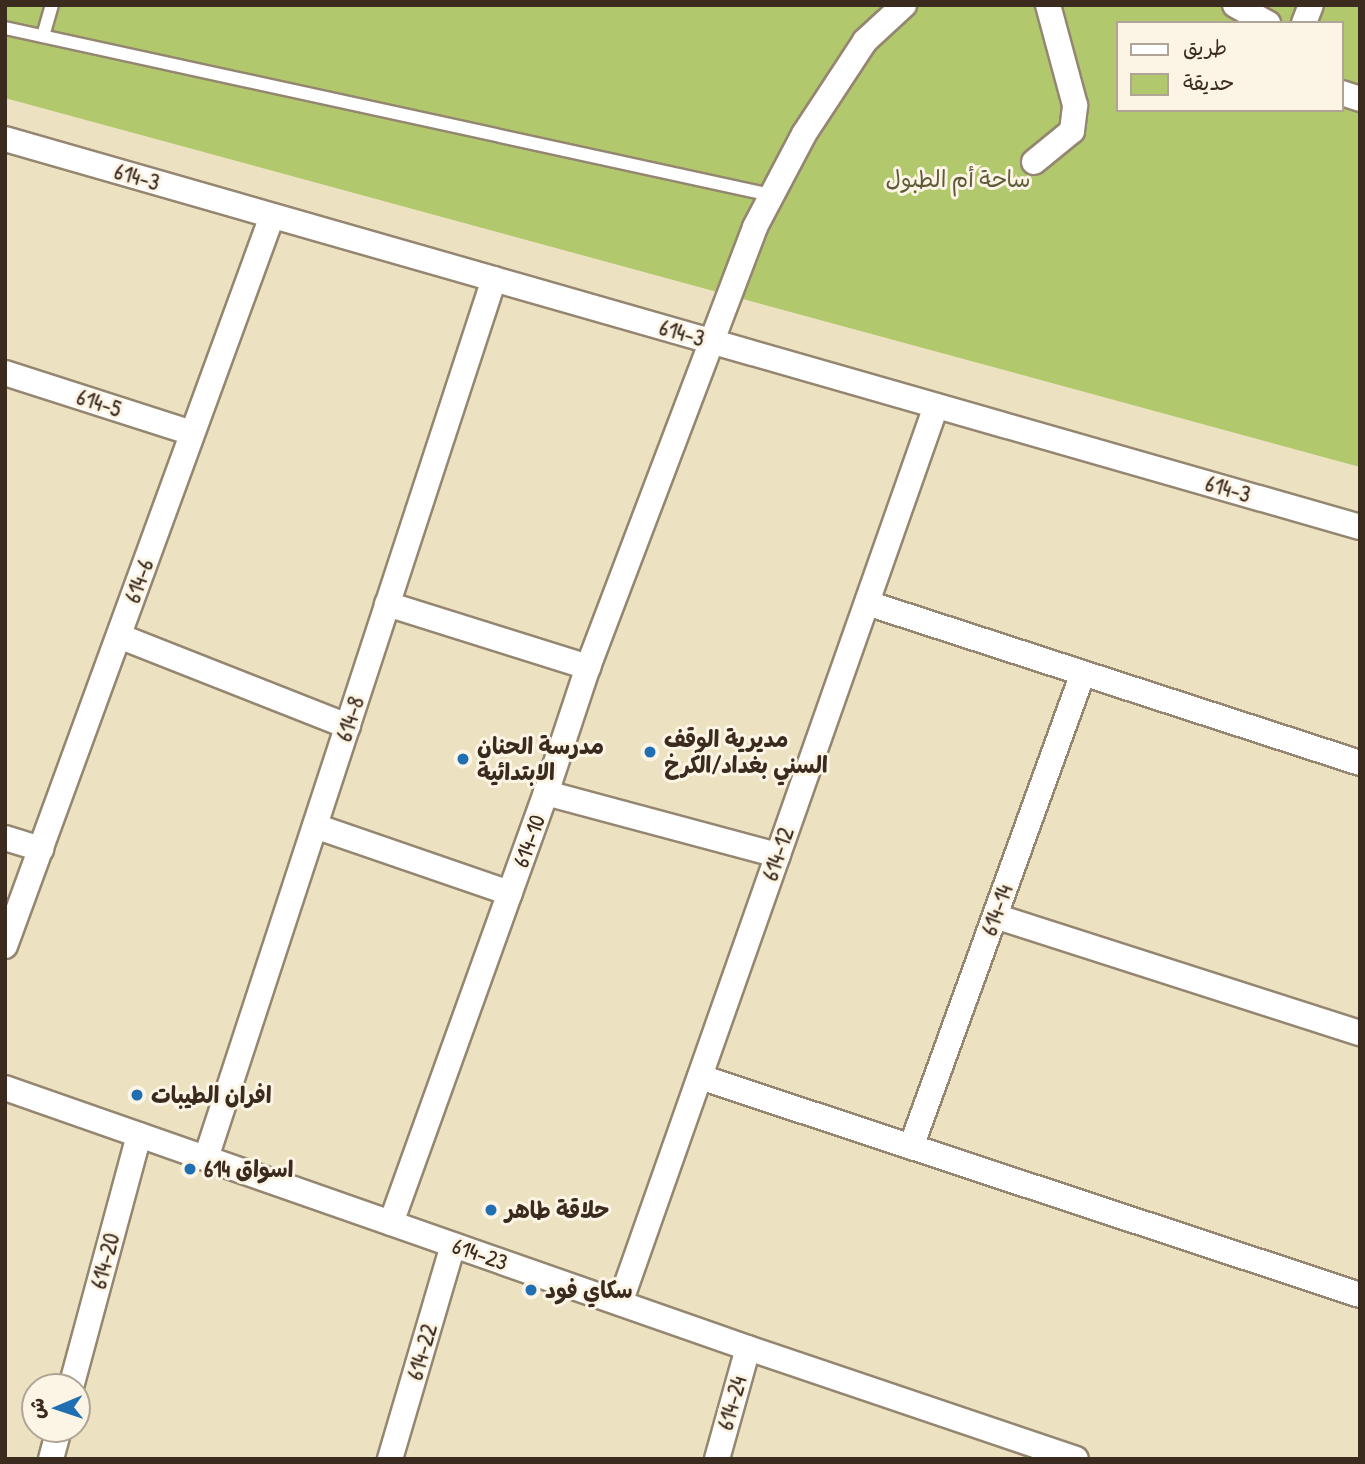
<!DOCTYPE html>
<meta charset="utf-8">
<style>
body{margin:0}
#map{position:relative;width:1365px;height:1464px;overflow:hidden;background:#ece2c1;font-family:"Patrick Hand","Playpen Sans Arabic",sans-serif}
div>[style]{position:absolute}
.green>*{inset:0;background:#b1c86d}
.roads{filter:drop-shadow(2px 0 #948670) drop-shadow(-2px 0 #948670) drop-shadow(0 2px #948670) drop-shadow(0 -2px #948670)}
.service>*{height:12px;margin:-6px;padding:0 6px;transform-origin:6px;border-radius:6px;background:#fff}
.minor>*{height:24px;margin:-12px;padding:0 12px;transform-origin:12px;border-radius:12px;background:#fff}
.dots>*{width:19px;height:19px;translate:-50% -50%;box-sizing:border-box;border:4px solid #fcf5e5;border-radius:50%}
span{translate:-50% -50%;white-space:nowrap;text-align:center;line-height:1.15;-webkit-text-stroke:6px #fcf5e5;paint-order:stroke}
.street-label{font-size:23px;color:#3b2a1e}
.park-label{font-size:23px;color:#5e5936}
.poi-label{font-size:23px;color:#3b2a1e;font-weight:700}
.left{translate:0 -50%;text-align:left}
.frame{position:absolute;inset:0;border:7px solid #3b2a1e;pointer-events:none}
.legend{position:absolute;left:1116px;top:21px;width:228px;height:91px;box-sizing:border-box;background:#fcf5e5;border:2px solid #afa495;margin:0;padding:9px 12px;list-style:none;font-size:21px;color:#3b2a1e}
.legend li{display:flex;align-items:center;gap:14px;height:35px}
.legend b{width:35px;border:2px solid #afa495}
.north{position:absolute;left:21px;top:1373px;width:70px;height:70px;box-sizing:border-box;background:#fcf5e5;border:2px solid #afa495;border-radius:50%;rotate:268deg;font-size:19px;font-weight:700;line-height:28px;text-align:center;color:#3b2a1e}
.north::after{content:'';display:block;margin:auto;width:24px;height:32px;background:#1f6fb2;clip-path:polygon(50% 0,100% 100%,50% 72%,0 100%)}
</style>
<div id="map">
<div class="green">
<i style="clip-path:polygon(evenodd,5px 5px,1360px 5px,1360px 467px,5px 98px,5px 5px,1118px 23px,1342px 23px,1342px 110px,1118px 110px,1118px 23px)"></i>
</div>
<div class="roads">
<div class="service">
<i style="left:5px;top:28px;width:784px;rotate:12.3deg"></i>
<i style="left:43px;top:36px;width:32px;rotate:-74deg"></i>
</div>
<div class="minor">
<i style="left:1235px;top:5px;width:38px;rotate:29deg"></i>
<i style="left:1304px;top:23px;width:19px;rotate:-69deg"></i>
<i style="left:1342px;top:93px;width:19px;rotate:18deg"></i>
<i style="left:5px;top:139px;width:1409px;rotate:15.98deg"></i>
<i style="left:1034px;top:162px;width:49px;rotate:-39.2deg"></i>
<i style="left:1072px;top:131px;width:26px;rotate:-83deg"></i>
<i style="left:1075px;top:105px;width:104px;rotate:-105.1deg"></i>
<i style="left:5px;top:373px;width:196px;rotate:17.8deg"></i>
<i style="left:867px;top:603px;width:518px;rotate:17.98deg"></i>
<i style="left:387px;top:604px;width:211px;rotate:17.4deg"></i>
<i style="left:119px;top:636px;width:246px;rotate:21.5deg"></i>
<i style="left:546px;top:793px;width:240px;rotate:15deg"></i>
<i style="left:315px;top:826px;width:206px;rotate:19deg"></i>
<i style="left:5px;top:838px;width:38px;rotate:17deg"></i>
<i style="left:995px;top:916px;width:383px;rotate:17.8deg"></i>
<i style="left:5px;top:946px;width:777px;rotate:-69.91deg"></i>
<i style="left:700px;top:1077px;width:695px;rotate:18.28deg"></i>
<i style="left:5px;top:1088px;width:787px;rotate:19.29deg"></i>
<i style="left:748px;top:1348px;width:346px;rotate:18.7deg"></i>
<i style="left:911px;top:1147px;width:504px;rotate:-70.06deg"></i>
<i style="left:206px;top:1158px;width:925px;rotate:-71.86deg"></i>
<i style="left:391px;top:1223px;width:457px;rotate:-70.2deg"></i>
<i style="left:546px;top:793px;width:133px;rotate:-71.6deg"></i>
<i style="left:588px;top:667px;width:471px;rotate:-69.2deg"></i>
<i style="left:755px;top:227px;width:105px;rotate:-62.2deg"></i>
<i style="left:804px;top:134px;width:111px;rotate:-56.7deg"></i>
<i style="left:865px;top:41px;width:53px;rotate:-42.7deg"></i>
<i style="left:620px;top:1303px;width:951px;rotate:-70.59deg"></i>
<i style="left:71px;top:1387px;width:261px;rotate:-74.9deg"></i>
<i style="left:51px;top:1459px;width:31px;rotate:-75deg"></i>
<i style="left:390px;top:1459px;width:223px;rotate:-73.6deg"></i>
<i style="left:717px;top:1459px;width:115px;rotate:-74.4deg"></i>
</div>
</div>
<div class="dots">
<i style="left:650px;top:752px;background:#1f6fb2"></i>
<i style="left:463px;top:759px;background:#1f6fb2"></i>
<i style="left:137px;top:1095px;background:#1f6fb2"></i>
<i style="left:190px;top:1169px;background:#1f6fb2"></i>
<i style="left:491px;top:1210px;background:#1f6fb2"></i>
<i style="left:531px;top:1290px;background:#1f6fb2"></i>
</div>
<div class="street-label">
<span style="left:137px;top:177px;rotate:16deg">614-3</span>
<span style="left:682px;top:333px;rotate:16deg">614-3</span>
<span style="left:99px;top:403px;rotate:18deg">614-5</span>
<span style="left:1228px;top:489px;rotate:16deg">614-3</span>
<span style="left:139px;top:581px;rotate:-70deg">614-6</span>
<span style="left:350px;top:719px;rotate:-72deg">614-8</span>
<span style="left:529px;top:841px;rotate:-70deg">614-10</span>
<span style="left:778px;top:854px;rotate:-71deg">614-12</span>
<span style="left:997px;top:910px;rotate:-70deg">614-14</span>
<span style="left:480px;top:1254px;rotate:19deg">614-23</span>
<span style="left:105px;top:1261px;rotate:-75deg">614-20</span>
<span style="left:422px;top:1352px;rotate:-74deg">614-22</span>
<span style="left:732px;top:1403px;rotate:-74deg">614-24</span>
</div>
<div class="park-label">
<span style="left:958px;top:179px">ساحة أم الطبول</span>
</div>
<div class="poi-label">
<span class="left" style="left:664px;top:752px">مديرية الوقف<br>السني بغداد/الكرخ</span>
<span class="left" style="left:477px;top:759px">مدرسة الحنان<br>الابتدائية</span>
<span class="left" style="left:151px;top:1095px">افران الطيبات</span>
<span class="left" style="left:204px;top:1169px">اسواق 614</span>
<span class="left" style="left:505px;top:1210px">حلاقة طاهر</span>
<span class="left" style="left:545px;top:1290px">سكاي فود</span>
</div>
<div class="frame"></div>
<ul class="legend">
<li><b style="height:9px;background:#fff"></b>طريق</li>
<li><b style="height:19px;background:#b1c86d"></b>حديقة</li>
</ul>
<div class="north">ش</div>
</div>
